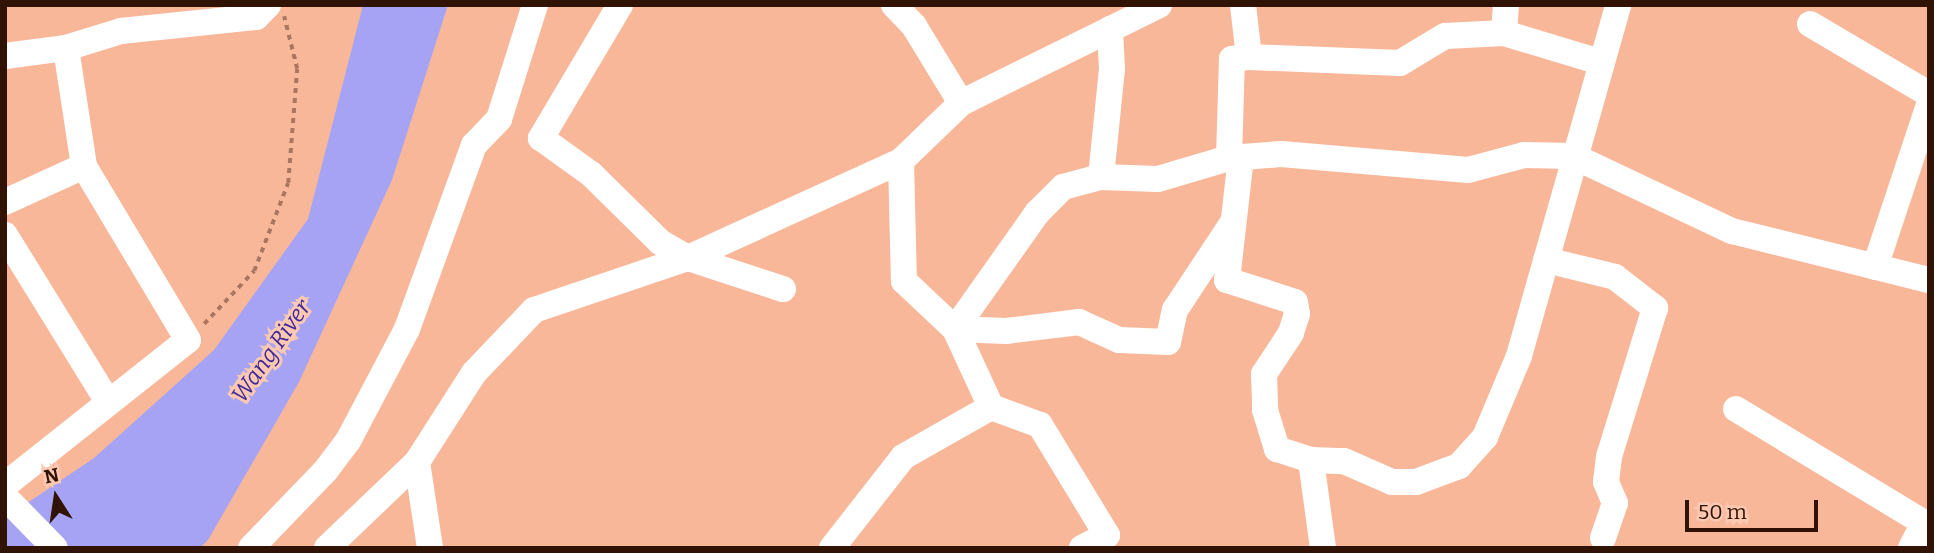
<!DOCTYPE html>
<style>
body{margin:0}
#map{position:relative;width:1934px;height:553px;overflow:hidden;background:#f9b79a;font-family:Bitter,serif}
div>[style]{position:absolute}
.water>*{inset:0;background:#a6a3f5}
.path>*{height:3.5px;margin-top:-1.75px;transform-origin:0;background:repeating-linear-gradient(90deg,#aa765f 0 5px,transparent 0 10px)}
.minor>*{height:26px;margin:-13px;padding:0 13px;transform-origin:13px;border-radius:13px;background:#fff}
span{translate:-50% -50%;white-space:nowrap;text-align:center;line-height:1.15;-webkit-text-stroke:6px #fbc9b2;paint-order:stroke}
.water-label{font-size:23px;color:#41289b;font-style:italic}
.frame{position:absolute;inset:0;border:7px solid #311305;pointer-events:none}
.north{position:absolute;left:21px;top:462px;width:70px;height:70px;-webkit-text-stroke:5px #fbc9b2;paint-order:stroke;rotate:348deg;font-size:19px;font-weight:700;line-height:28px;text-align:center;color:#311305}
.north::after{content:'';display:block;margin:auto;width:24px;height:32px;background:#311305;clip-path:polygon(50% 0,100% 100%,50% 72%,0 100%)}
.scale{position:absolute;left:1685px;top:500px;width:133px;height:32px;box-sizing:border-box;border:4px solid #311305;border-top:0;padding-left:9px;font-size:21px;line-height:24px;white-space:nowrap;color:#311305;-webkit-text-stroke:5px #fbc9b2;paint-order:stroke}
</style>
<div id="map">
<div class="water">
<i style="clip-path:polygon(363px 5px,448px 5px,392px 180px,299px 382px,208px 540px,200px 548px,5px 548px,5px 518px,94px 458px,214px 350px,308px 219px)"></i>
</div>
<div class="path">
<i style="left:204px;top:324px;width:73px;rotate:-46.7deg"></i>
<i style="left:254px;top:271px;width:94px;rotate:-68.9deg"></i>
<i style="left:288px;top:183px;width:114px;rotate:-85.5deg"></i>
<i style="left:297px;top:69px;width:54px;rotate:-104deg"></i>
</div>
<div class="minor">
<i style="left:620px;top:5px;width:155px;rotate:120.7deg"></i>
<i style="left:541px;top:138px;width:62px;rotate:35.8deg"></i>
<i style="left:591px;top:174px;width:97px;rotate:44.6deg"></i>
<i style="left:660px;top:242px;width:32px;rotate:30deg"></i>
<i style="left:688px;top:258px;width:100px;rotate:18.1deg"></i>
<i style="left:894px;top:5px;width:29px;rotate:46deg"></i>
<i style="left:914px;top:26px;width:90px;rotate:58.6deg"></i>
<i style="left:1243px;top:5px;width:52px;rotate:83.4deg"></i>
<i style="left:1249px;top:57px;width:151px;rotate:2.3deg"></i>
<i style="left:1400px;top:63px;width:52px;rotate:-31deg"></i>
<i style="left:1445px;top:36px;width:59px;rotate:-2.9deg"></i>
<i style="left:1504px;top:33px;width:28px;rotate:-86deg"></i>
<i style="left:1810px;top:24px;width:138px;rotate:30.5deg"></i>
<i style="left:1504px;top:33px;width:100px;rotate:16.8deg"></i>
<i style="left:5px;top:56px;width:62px;rotate:-7.5deg"></i>
<i style="left:66px;top:48px;width:58px;rotate:-17.2deg"></i>
<i style="left:121px;top:31px;width:136px;rotate:-5.9deg"></i>
<i style="left:256px;top:17px;width:17px;rotate:-45deg"></i>
<i style="left:1241px;top:157px;width:124px;rotate:96.5deg"></i>
<i style="left:1227px;top:280px;width:71px;rotate:17.9deg"></i>
<i style="left:1295px;top:302px;width:12px;rotate:81deg"></i>
<i style="left:1297px;top:314px;width:20px;rotate:108deg"></i>
<i style="left:1291px;top:333px;width:49px;rotate:123.4deg"></i>
<i style="left:1264px;top:374px;width:36px;rotate:88deg"></i>
<i style="left:1265px;top:410px;width:41px;rotate:72.9deg"></i>
<i style="left:1277px;top:449px;width:36px;rotate:18deg"></i>
<i style="left:1229px;top:158px;width:99px;rotate:-88.3deg"></i>
<i style="left:1232px;top:59px;width:17px;rotate:-7deg"></i>
<i style="left:901px;top:161px;width:120px;rotate:88.6deg"></i>
<i style="left:904px;top:281px;width:70px;rotate:43.3deg"></i>
<i style="left:955px;top:329px;width:86px;rotate:65.2deg"></i>
<i style="left:991px;top:407px;width:52px;rotate:20.2deg"></i>
<i style="left:1040px;top:425px;width:129px;rotate:58.7deg"></i>
<i style="left:1107px;top:535px;width:28px;rotate:153deg"></i>
<i style="left:1101px;top:177px;width:109px;rotate:-84.2deg"></i>
<i style="left:1112px;top:69px;width:40px;rotate:-92.9deg"></i>
<i style="left:5px;top:202px;width:87px;rotate:-24.5deg"></i>
<i style="left:84px;top:166px;width:119px;rotate:-98.7deg"></i>
<i style="left:5px;top:235px;width:196px;rotate:58.3deg"></i>
<i style="left:1546px;top:260px;width:71px;rotate:13.8deg"></i>
<i style="left:1615px;top:277px;width:51px;rotate:37.8deg"></i>
<i style="left:1655px;top:308px;width:156px;rotate:107.2deg"></i>
<i style="left:1609px;top:457px;width:25px;rotate:97deg"></i>
<i style="left:1606px;top:482px;width:23px;rotate:67deg"></i>
<i style="left:1615px;top:503px;width:37px;rotate:109deg"></i>
<i style="left:1875px;top:267px;width:171px;rotate:-71.6deg"></i>
<i style="left:955px;top:329px;width:142px;rotate:-54.7deg"></i>
<i style="left:1037px;top:213px;width:37px;rotate:-45deg"></i>
<i style="left:1063px;top:187px;width:39px;rotate:-15deg"></i>
<i style="left:1101px;top:177px;width:57px;rotate:2deg"></i>
<i style="left:1158px;top:179px;width:74px;rotate:-16.5deg"></i>
<i style="left:1229px;top:158px;width:52px;rotate:-4.4deg"></i>
<i style="left:1281px;top:154px;width:188px;rotate:4.9deg"></i>
<i style="left:1468px;top:170px;width:58px;rotate:-15deg"></i>
<i style="left:1524px;top:155px;width:49px;rotate:1.2deg"></i>
<i style="left:1573px;top:156px;width:176px;rotate:25.3deg"></i>
<i style="left:1732px;top:231px;width:203px;rotate:14deg"></i>
<i style="left:955px;top:329px;width:51px;rotate:2.2deg"></i>
<i style="left:1006px;top:331px;width:74px;rotate:-7deg"></i>
<i style="left:1079px;top:322px;width:44px;rotate:24.2deg"></i>
<i style="left:1119px;top:340px;width:49px;rotate:2.3deg"></i>
<i style="left:1168px;top:342px;width:33px;rotate:-78deg"></i>
<i style="left:1175px;top:310px;width:105px;rotate:-56.6deg"></i>
<i style="left:1736px;top:409px;width:226px;rotate:31.2deg"></i>
<i style="left:417px;top:462px;width:87px;rotate:81.4deg"></i>
<i style="left:5px;top:485px;width:233px;rotate:-38.4deg"></i>
<i style="left:188px;top:340px;width:203px;rotate:-120.9deg"></i>
<i style="left:5px;top:497px;width:71px;rotate:45.6deg"></i>
<i style="left:251px;top:548px;width:108px;rotate:-46.1deg"></i>
<i style="left:326px;top:470px;width:36px;rotate:-53deg"></i>
<i style="left:348px;top:441px;width:127px;rotate:-62.2deg"></i>
<i style="left:407px;top:329px;width:196px;rotate:-70deg"></i>
<i style="left:474px;top:145px;width:36px;rotate:-46deg"></i>
<i style="left:499px;top:119px;width:120px;rotate:-72.5deg"></i>
<i style="left:327px;top:548px;width:124px;rotate:-43.7deg"></i>
<i style="left:417px;top:462px;width:106px;rotate:-57.4deg"></i>
<i style="left:474px;top:373px;width:87px;rotate:-46.4deg"></i>
<i style="left:534px;top:310px;width:163px;rotate:-18.7deg"></i>
<i style="left:688px;top:258px;width:234px;rotate:-24.5deg"></i>
<i style="left:901px;top:161px;width:83px;rotate:-44deg"></i>
<i style="left:961px;top:103px;width:221px;rotate:-26.3deg"></i>
<i style="left:832px;top:548px;width:115px;rotate:-52deg"></i>
<i style="left:903px;top:457px;width:101px;rotate:-29.6deg"></i>
<i style="left:1323px;top:548px;width:89px;rotate:-97.8deg"></i>
<i style="left:1311px;top:460px;width:33px;rotate:2deg"></i>
<i style="left:1344px;top:461px;width:52px;rotate:23.6deg"></i>
<i style="left:1392px;top:482px;width:24px"></i>
<i style="left:1416px;top:482px;width:46px;rotate:-20.4deg"></i>
<i style="left:1459px;top:466px;width:39px;rotate:-48deg"></i>
<i style="left:1485px;top:437px;width:88px;rotate:-67.2deg"></i>
<i style="left:1519px;top:356px;width:365px;rotate:-74.2deg"></i>
<i style="left:1911px;top:548px;width:28px;rotate:-63deg"></i>
</div>
<div class="water-label">
<span style="left:271px;top:351px;rotate:-55deg">Wang River</span>
</div>
<div class="frame"></div>
<div class="north">N</div>
<div class="scale">50 m</div>
</div>
